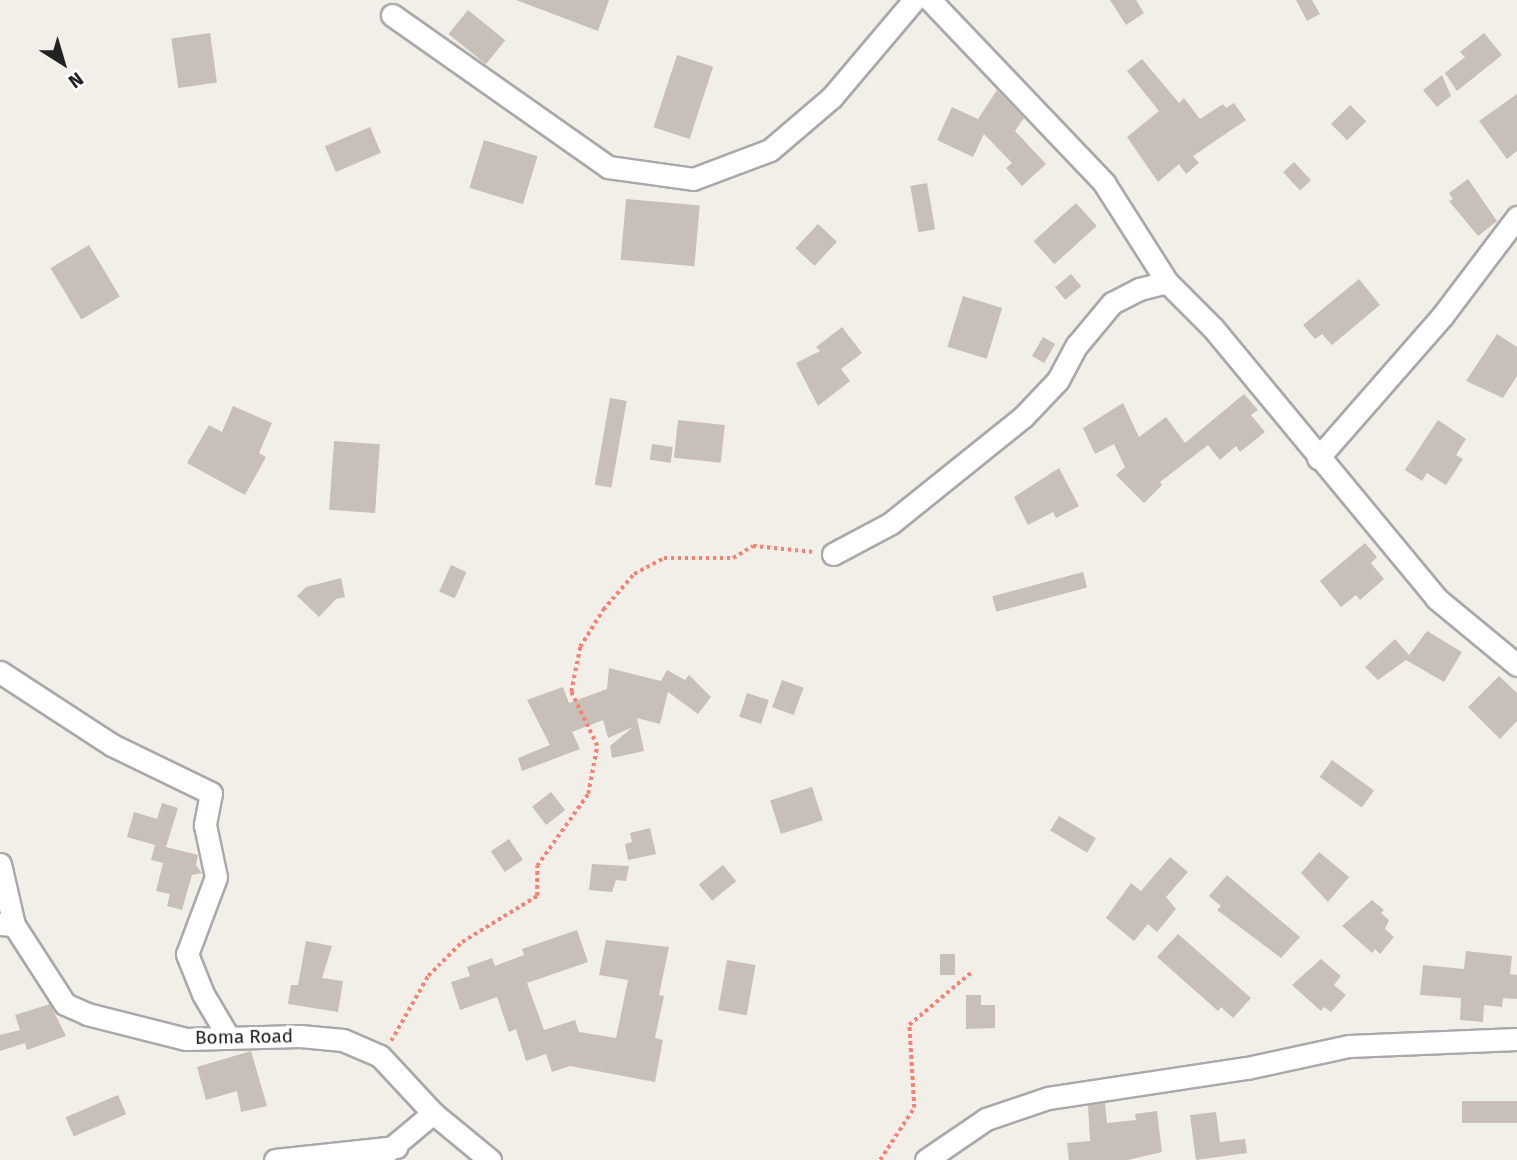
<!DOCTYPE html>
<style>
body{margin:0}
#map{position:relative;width:1517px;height:1160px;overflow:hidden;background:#f2efe9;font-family:"Fira Sans",sans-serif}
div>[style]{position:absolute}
.building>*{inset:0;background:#c7bfb8;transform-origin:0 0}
.path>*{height:3.5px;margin-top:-1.75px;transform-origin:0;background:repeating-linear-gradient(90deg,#fa8072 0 3.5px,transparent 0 7px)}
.roads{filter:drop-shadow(2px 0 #a9a9a9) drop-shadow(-2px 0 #a9a9a9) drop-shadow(0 2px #a9a9a9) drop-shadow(0 -2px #a9a9a9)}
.minor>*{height:21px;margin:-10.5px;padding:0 10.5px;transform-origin:10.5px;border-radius:10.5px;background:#fff}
span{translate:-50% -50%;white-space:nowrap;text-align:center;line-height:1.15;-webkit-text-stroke:6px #fff;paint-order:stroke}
.street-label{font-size:19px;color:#222}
.north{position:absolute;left:28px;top:28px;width:70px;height:70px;-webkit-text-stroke:5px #fff;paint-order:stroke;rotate:143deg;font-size:19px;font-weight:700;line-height:28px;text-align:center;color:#222}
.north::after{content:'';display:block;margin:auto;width:24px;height:32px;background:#222;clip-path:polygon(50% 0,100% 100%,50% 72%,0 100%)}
</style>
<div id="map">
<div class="building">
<i style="clip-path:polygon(516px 0,609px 0,598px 31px)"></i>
<i style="clip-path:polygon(1110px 0,1136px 0,1144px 13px,1126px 25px)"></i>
<i style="clip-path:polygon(1296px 0,1312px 0,1320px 14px,1307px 21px)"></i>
<i style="left:468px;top:10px;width:48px;height:31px;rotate:39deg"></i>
<i style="left:210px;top:33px;width:50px;height:39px;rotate:82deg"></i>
<i style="clip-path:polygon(1484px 33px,1502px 55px,1457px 91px,1445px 73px,1465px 57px,1460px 52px)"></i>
<i style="left:677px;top:55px;width:38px;height:76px;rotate:18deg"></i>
<i style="clip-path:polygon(1142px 59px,1179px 103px,1184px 98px,1200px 119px,1223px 104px,1226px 108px,1234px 103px,1246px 120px,1193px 156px,1199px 163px,1186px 174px,1179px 164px,1158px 182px,1127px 137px,1159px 111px,1127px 71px)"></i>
<i style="clip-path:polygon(1442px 75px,1451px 96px,1437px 107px,1423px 90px)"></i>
<i style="clip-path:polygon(997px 90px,1024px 118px,1015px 131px,1046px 164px,1022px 186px,1006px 168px,1012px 163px,984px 134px,973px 157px,937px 140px,952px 107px,978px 119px)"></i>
<i style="clip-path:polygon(1517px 94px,1517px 151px,1507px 159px,1479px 121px)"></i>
<i style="left:1350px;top:105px;width:23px;height:27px;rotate:45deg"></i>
<i style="left:370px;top:127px;width:28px;height:49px;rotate:67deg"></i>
<i style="left:484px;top:140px;width:56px;height:50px;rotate:17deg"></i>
<i style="left:1294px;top:162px;width:25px;height:15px;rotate:47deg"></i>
<i style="clip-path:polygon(1468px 179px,1497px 221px,1478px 236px,1449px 201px,1453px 199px,1449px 193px)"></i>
<i style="left:927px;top:183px;width:47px;height:17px;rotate:80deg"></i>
<i style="left:626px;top:199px;width:74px;height:61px;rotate:5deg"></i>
<i style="left:1076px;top:203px;width:31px;height:57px;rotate:48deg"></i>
<i style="left:818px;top:224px;width:26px;height:33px;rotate:43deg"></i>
<i style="left:89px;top:245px;width:60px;height:45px;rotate:59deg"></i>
<i style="left:1071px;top:274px;width:16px;height:21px;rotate:50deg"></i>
<i style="clip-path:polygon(1359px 279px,1380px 305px,1332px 345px,1322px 334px,1315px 339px,1303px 325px)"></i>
<i style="left:963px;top:296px;width:41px;height:53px;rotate:17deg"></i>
<i style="clip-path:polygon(842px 327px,862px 353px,841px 369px,850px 381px,818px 406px,796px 363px,820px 351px,816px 347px)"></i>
<i style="clip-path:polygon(1497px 334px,1517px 347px,1517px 376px,1503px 398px,1466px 381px)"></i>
<i style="left:1043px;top:337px;width:14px;height:22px;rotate:30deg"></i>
<i style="clip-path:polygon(1244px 394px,1258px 410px,1251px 415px,1265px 432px,1240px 452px,1236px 446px,1220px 460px,1208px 445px,1160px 482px,1162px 485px,1144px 503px,1116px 475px,1125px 467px,1114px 444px,1095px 454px,1083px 428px,1123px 403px,1139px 437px,1166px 417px,1185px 443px)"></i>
<i style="left:610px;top:398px;width:17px;height:88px;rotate:10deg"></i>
<i style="clip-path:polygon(233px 406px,272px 423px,259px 453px,266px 457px,245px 495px,187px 463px,209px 425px,222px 432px)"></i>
<i style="left:678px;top:420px;width:47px;height:38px;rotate:6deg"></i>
<i style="clip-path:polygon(1438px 420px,1466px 439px,1456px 455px,1463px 459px,1446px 485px,1427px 473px,1422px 481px,1405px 470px)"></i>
<i style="left:334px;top:441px;width:46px;height:69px;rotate:4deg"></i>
<i style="left:652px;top:444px;width:21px;height:16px;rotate:8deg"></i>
<i style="clip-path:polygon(1059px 468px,1079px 506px,1056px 518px,1053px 512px,1028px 525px,1014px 497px)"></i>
<i style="clip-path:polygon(1365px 543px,1377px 557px,1371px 563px,1384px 579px,1360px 600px,1356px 595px,1341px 607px,1320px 581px)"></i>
<i style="left:451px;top:565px;width:17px;height:29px;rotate:24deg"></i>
<i style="left:1083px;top:572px;width:16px;height:94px;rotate:75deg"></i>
<i style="clip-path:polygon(341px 578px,345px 597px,336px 599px,319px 617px,297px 596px,306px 587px)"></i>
<i style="clip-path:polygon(1427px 631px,1462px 652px,1444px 682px,1406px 660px,1378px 680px,1365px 667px,1395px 639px,1409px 655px)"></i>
<i style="clip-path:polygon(609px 668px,661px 681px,667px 670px,685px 680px,689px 675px,711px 697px,698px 714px,668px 692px,660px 724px,637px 718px,644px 751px,612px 758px,610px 746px,633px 727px,608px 738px,603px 720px,572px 732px,580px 749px,522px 771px,518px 758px,550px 745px,527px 700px,563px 687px,569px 703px,607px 689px)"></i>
<i style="clip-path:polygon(1499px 676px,1517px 693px,1517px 721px,1500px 739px,1468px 707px)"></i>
<i style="left:782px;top:680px;width:23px;height:29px;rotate:20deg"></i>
<i style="left:747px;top:693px;width:23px;height:25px;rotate:18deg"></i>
<i style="left:1332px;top:760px;width:52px;height:21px;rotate:36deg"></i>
<i style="left:812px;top:787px;width:35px;height:44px;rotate:72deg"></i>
<i style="left:551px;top:792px;width:23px;height:24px;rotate:52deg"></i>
<i style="clip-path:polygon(162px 803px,178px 808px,166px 847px,198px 855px,196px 865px,202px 873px,192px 875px,182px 910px,167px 906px,170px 894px,156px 891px,163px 863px,151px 860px,155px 845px,127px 837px,134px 812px,157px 819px)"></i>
<i style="left:1059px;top:816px;width:43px;height:17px;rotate:31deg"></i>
<i style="clip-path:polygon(650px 828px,656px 854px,628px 860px,625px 844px,632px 842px,630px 833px)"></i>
<i style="left:509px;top:839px;width:25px;height:22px;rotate:56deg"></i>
<i style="clip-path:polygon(1319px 852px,1349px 877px,1328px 902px,1301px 873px)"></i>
<i style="clip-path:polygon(1170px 857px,1188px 872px,1166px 897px,1176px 909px,1157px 932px,1148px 924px,1134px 941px,1106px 918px,1131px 883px,1141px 891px)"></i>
<i style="clip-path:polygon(592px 864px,629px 866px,626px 881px,616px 880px,612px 892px,589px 890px)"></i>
<i style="left:723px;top:865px;width:21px;height:31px;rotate:51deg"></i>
<i style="clip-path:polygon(1227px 875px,1300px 937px,1281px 958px,1217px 910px,1221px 906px,1209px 896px)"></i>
<i style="clip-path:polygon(1372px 900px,1384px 910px,1381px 913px,1389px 920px,1385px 929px,1394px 937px,1380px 954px,1375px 949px,1372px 953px,1342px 926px)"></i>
<i style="clip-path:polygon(577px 930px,588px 962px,527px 983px,544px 1030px,575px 1020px,579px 1032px,616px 1038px,628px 980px,599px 975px,606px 940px,669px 947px,659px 995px,664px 996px,655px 1038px,663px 1040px,655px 1082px,570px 1066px,552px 1072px,546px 1054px,526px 1061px,516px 1029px,509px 1032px,497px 997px,460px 1010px,451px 982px,470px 976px,467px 967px,492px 958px,495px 966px,524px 955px,522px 949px)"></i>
<i style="clip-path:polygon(1178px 934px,1251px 998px,1233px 1018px,1221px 1007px,1218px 1011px,1157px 957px)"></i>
<i style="clip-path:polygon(306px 941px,332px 946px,322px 978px,343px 981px,338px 1012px,288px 1004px,291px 985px,298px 985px)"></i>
<i style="clip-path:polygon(1466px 951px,1512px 956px,1510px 974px,1517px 975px,1517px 999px,1503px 998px,1502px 1007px,1484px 1005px,1483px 1022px,1460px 1020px,1461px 998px,1420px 995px,1423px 965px,1464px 969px)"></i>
<i style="left:940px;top:954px;width:15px;height:21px"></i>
<i style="clip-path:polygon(1321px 959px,1341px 976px,1334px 985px,1346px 995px,1331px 1012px,1324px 1007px,1321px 1011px,1292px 985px)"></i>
<i style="left:727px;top:960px;width:29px;height:51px;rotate:10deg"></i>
<i style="clip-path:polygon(966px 995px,981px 995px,981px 1005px,995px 1005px,995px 1028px,966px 1029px)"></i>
<i style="clip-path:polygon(50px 1004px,66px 1036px,27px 1050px,25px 1043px,0 1051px,0 1035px,20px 1030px,15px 1015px)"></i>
<i style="clip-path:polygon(251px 1051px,267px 1106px,241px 1112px,237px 1091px,206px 1100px,197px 1067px)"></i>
<i style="left:118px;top:1095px;width:21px;height:57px;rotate:67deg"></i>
<i style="left:1462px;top:1101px;width:55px;height:22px"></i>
<i style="clip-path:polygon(1105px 1103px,1107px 1123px,1136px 1120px,1135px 1114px,1157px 1111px,1162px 1152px,1128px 1160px,1069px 1160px,1067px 1143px,1090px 1141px,1088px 1105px)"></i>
<i style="clip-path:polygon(1216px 1112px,1220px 1142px,1245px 1139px,1247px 1153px,1196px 1160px,1190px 1115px)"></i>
</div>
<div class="path">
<i style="left:391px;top:1041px;width:75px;rotate:-60.4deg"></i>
<i style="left:428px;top:976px;width:48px;rotate:-45deg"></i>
<i style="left:462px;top:942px;width:88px;rotate:-31.5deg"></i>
<i style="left:537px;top:896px;width:30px;rotate:-90deg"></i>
<i style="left:537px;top:866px;width:88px;rotate:-54.7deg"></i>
<i style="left:588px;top:794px;width:49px;rotate:-79.4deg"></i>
<i style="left:597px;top:746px;width:60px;rotate:-115.7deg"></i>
<i style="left:571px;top:692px;width:46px;rotate:-78.7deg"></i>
<i style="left:580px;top:647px;width:44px;rotate:-58.1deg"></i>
<i style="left:603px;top:610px;width:48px;rotate:-49.3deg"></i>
<i style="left:634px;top:574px;width:34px;rotate:-28deg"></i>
<i style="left:664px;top:558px;width:69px"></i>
<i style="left:733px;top:558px;width:23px;rotate:-31deg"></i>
<i style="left:753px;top:546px;width:61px;rotate:5.6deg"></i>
<i style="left:880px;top:1160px;width:62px;rotate:-56.8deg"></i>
<i style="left:914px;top:1108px;width:83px;rotate:-93.4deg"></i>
<i style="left:909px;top:1025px;width:84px;rotate:-40.2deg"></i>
</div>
<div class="roads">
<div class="minor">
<i style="left:930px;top:0;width:253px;rotate:46.4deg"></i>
<i style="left:1104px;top:183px;width:117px;rotate:57.5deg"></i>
<i style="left:1167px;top:282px;width:65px;rotate:45deg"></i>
<i style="left:1213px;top:328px;width:350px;rotate:50.4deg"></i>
<i style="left:1436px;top:598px;width:105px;rotate:39.6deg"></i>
<i style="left:392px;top:15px;width:264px;rotate:35.1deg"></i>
<i style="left:608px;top:167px;width:86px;rotate:8deg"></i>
<i style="left:693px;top:179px;width:82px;rotate:-20.6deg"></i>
<i style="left:770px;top:150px;width:82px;rotate:-40.5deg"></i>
<i style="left:832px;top:97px;width:127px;rotate:-49.8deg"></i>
<i style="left:1318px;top:458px;width:190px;rotate:-48.8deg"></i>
<i style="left:1443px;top:315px;width:123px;rotate:-52.9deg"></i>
<i style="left:833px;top:554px;width:66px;rotate:-28.1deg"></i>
<i style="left:891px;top:523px;width:169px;rotate:-38.8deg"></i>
<i style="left:1023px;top:417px;width:51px;rotate:-46.6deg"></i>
<i style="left:1058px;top:380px;width:40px;rotate:-62deg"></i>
<i style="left:1077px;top:345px;width:55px;rotate:-50.2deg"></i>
<i style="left:1112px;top:303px;width:30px;rotate:-27deg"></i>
<i style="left:1139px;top:289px;width:29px;rotate:-14deg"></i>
<i style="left:0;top:672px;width:134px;rotate:33.1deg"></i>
<i style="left:112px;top:745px;width:110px;rotate:25.9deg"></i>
<i style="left:211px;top:793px;width:33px;rotate:101deg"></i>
<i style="left:205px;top:825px;width:53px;rotate:78.1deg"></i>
<i style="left:216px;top:877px;width:82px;rotate:110.6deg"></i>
<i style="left:187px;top:954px;width:43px;rotate:68.2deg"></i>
<i style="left:203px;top:994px;width:51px;rotate:59.4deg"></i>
<i style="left:0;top:864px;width:63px;rotate:77.1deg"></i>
<i style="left:0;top:924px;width:14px;rotate:4deg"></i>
<i style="left:14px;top:925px;width:94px;rotate:57.2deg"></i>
<i style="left:65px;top:1004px;width:24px;rotate:24deg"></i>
<i style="left:87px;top:1014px;width:102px;rotate:14.2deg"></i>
<i style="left:186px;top:1039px;width:114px;rotate:-1.5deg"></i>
<i style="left:300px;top:1036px;width:43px;rotate:5.3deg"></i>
<i style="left:343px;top:1040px;width:40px;rotate:23.4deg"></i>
<i style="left:380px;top:1056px;width:78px;rotate:47.1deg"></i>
<i style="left:433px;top:1113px;width:74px;rotate:39.5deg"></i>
<i style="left:384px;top:1154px;width:64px;rotate:-39.9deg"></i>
<i style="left:275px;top:1160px;width:122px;rotate:-6.1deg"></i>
<i style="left:926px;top:1160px;width:73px;rotate:-34.3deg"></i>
<i style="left:986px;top:1119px;width:65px;rotate:-18.7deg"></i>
<i style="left:1048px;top:1098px;width:201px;rotate:-8.6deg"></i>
<i style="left:1247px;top:1068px;width:104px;rotate:-12.2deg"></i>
<i style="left:1349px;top:1046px;width:168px;rotate:-2.4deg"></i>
</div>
</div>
<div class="street-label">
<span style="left:244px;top:1037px;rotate:-1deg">Boma Road</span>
</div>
<div class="north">N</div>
</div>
